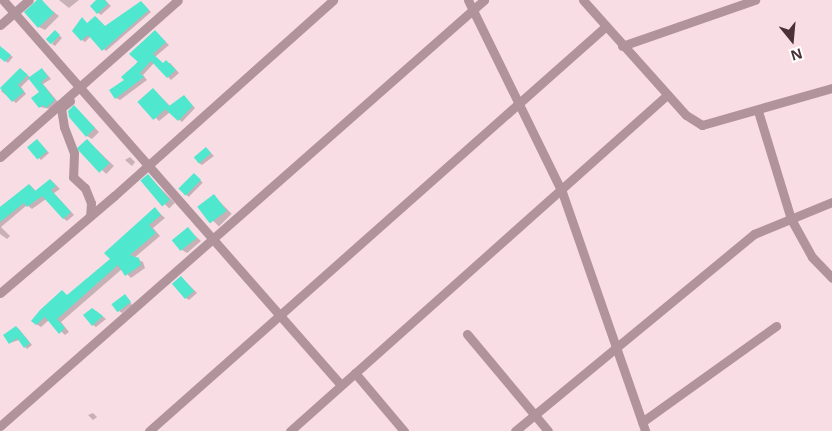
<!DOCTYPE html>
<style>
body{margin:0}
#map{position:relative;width:832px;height:431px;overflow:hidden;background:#f9dde4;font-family:"Open Sans",sans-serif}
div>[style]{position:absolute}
.shadow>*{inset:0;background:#0003;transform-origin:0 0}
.building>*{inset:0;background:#50e7cf;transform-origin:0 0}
.street>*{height:9px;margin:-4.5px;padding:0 4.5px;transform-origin:4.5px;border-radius:4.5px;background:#b0939b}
span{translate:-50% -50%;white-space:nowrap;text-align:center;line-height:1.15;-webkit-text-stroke:5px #fff;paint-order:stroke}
.north{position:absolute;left:767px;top:15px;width:50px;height:50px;-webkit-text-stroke:4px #fff;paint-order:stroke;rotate:163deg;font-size:14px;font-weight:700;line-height:20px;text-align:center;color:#4a3038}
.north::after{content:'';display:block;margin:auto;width:18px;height:22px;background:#4a3038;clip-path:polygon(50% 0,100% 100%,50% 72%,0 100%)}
</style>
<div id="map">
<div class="shadow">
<i style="clip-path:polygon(39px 0,59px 16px,45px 30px,39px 27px)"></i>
<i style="clip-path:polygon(59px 0,79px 0,69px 8px)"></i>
<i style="clip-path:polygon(98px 0,105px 0,111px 6px,101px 15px,91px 7px)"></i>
<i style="clip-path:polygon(141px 2px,151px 12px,106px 51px,91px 36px,85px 42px,82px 40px,82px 19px,88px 24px,96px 17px,106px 27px)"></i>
<i style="clip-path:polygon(155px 32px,169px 45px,155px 57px,163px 64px,170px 63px,179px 73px,171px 80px,154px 63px,143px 75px,147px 80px,120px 100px,116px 98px)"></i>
<i style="clip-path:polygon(58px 34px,62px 38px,55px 46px,52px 44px)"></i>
<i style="clip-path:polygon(0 48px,13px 57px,8px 63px,0 56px)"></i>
<i style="clip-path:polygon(20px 69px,31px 78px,42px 70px,45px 72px,51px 79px,43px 84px,58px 102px,50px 109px,40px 107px,41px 93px,30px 78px,21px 87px,26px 94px,16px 103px,1px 91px)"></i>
<i style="clip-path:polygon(153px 89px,171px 107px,184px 96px,195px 108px,182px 122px,170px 112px,159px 121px,139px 101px)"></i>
<i style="clip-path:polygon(75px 107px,99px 132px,92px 139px,87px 136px)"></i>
<i style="left:88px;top:141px;width:36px;height:11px;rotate:44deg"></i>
<i style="clip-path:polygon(40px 143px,49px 153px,41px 160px,29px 148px)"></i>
<i style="clip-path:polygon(206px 148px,214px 156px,202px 165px,199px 163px)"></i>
<i style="clip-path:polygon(130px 157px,135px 162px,132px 166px,125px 160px)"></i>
<i style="left:195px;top:175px;width:11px;height:20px;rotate:45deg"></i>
<i style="left:148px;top:176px;width:38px;height:8px;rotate:45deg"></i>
<i style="clip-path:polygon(51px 180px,60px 189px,54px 193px,74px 215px,67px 221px,63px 218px,46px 199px,32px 209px,27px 205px,1px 227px,10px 236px,7px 239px,0 234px,0 207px,30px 185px,37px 192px)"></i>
<i style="left:214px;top:196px;width:25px;height:18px;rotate:45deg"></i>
<i style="clip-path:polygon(155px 209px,165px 218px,153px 228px,160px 236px,134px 258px,143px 262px,145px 268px,131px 278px,122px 269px,61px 322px,69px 332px,65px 335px,49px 320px,41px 327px,36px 324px,62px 292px,68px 296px,111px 259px)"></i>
<i style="clip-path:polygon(188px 229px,201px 241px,187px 253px,182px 250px)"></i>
<i style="clip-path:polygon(182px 278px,197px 293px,189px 300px,186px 298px)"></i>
<i style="clip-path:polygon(125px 295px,132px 305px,122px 313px,119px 311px)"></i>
<i style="clip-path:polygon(96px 311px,106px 319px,96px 327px,93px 325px)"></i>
<i style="clip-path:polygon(16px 327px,19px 329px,32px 345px,27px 349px,19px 340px,10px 343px)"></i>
<i style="clip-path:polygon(93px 413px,97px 417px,93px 420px,88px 415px)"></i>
</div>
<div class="building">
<i style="clip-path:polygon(37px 0,42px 0,54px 13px,38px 28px,24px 12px)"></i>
<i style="clip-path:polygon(96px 0,105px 0,108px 4px,97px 14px,90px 6px)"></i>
<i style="clip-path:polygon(141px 1px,149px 10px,102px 51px,88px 35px,81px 41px,72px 31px,82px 17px,87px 23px,95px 16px,105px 26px)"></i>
<i style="left:55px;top:30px;width:7px;height:13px;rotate:45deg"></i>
<i style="clip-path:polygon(155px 30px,166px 42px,153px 54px,163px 63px,166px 60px,176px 70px,167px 78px,151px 61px,140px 73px,144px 77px,115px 99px,109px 90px,124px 80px,121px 77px,138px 62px,129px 54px)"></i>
<i style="clip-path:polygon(0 46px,11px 55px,5px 62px,0 58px)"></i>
<i style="clip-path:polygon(20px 68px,28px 75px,18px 85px,24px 92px,12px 102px,0 88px)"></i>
<i style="clip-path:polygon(42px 68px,48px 77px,41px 82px,55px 100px,46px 108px,43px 105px,39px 108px,31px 98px,39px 92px,28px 78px)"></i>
<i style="left:153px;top:88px;width:24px;height:21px;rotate:48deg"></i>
<i style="clip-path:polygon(184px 95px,193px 106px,178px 121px,165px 109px)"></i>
<i style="clip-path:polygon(74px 105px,95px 128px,86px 137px,69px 117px,68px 111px)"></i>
<i style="left:37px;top:139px;width:16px;height:13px;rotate:50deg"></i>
<i style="left:87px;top:139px;width:33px;height:14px;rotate:47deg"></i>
<i style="left:206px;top:147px;width:8px;height:16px;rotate:50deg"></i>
<i style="left:194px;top:173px;width:10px;height:22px;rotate:45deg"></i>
<i style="left:148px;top:174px;width:34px;height:10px;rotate:50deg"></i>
<i style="clip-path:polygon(50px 179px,56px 186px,51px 190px,71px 212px,63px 219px,42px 196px,27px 207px,24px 203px,0 222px,0 207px,29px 184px,35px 191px)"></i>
<i style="left:214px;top:194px;width:21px;height:21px;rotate:53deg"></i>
<i style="clip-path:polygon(155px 207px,161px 215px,149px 225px,156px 233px,130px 255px,139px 258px,141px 265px,125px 276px,118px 265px,57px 319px,65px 328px,59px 334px,45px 317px,36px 325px,31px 321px,40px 310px,62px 290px,67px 295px,110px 259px,104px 253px)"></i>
<i style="left:188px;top:227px;width:14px;height:21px;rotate:51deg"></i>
<i style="left:181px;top:276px;width:20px;height:12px;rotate:49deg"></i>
<i style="left:125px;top:294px;width:10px;height:17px;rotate:53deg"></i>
<i style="clip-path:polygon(92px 308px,103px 316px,92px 326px,83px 315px)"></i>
<i style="clip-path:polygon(16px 326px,30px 343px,24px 348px,17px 338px,9px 344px,3px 335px)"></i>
</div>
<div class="street">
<i style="left:3px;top:0;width:512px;rotate:48.72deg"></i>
<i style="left:468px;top:0;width:214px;rotate:63.9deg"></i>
<i style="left:562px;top:192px;width:253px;rotate:70.8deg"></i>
<i style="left:583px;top:0;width:154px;rotate:48.2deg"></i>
<i style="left:686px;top:115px;width:19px;rotate:32deg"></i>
<i style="left:702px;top:125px;width:135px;rotate:-15.9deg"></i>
<i style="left:0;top:25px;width:38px;rotate:-41deg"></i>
<i style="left:622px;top:46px;width:141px;rotate:-19.1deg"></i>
<i style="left:70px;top:101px;width:11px;rotate:142deg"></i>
<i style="left:61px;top:108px;width:19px;rotate:81deg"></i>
<i style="left:64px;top:127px;width:28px;rotate:69deg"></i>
<i style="left:74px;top:153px;width:24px;rotate:92deg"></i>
<i style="left:73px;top:177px;width:16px;rotate:43deg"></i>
<i style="left:85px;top:188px;width:16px;rotate:68deg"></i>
<i style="left:91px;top:203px;width:13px;rotate:94deg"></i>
<i style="left:758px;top:111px;width:113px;rotate:73deg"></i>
<i style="left:791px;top:219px;width:43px;rotate:61.1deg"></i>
<i style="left:812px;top:257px;width:29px;rotate:46deg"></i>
<i style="left:0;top:157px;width:237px;rotate:-41.4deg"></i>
<i style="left:0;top:293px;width:150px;rotate:-40.4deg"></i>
<i style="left:114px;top:196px;width:294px;rotate:-41.8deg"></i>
<i style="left:467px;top:334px;width:126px;rotate:50.1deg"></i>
<i style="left:355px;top:373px;width:76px;rotate:49.8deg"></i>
<i style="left:642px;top:422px;width:165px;rotate:-35.6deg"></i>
<i style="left:0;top:426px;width:645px;rotate:-41.35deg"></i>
<i style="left:149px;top:431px;width:609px;rotate:-41.54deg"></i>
<i style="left:290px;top:431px;width:505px;rotate:-41.71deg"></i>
<i style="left:515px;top:431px;width:310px;rotate:-39.5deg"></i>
<i style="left:754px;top:234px;width:84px;rotate:-22.3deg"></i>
</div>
<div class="north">N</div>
</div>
